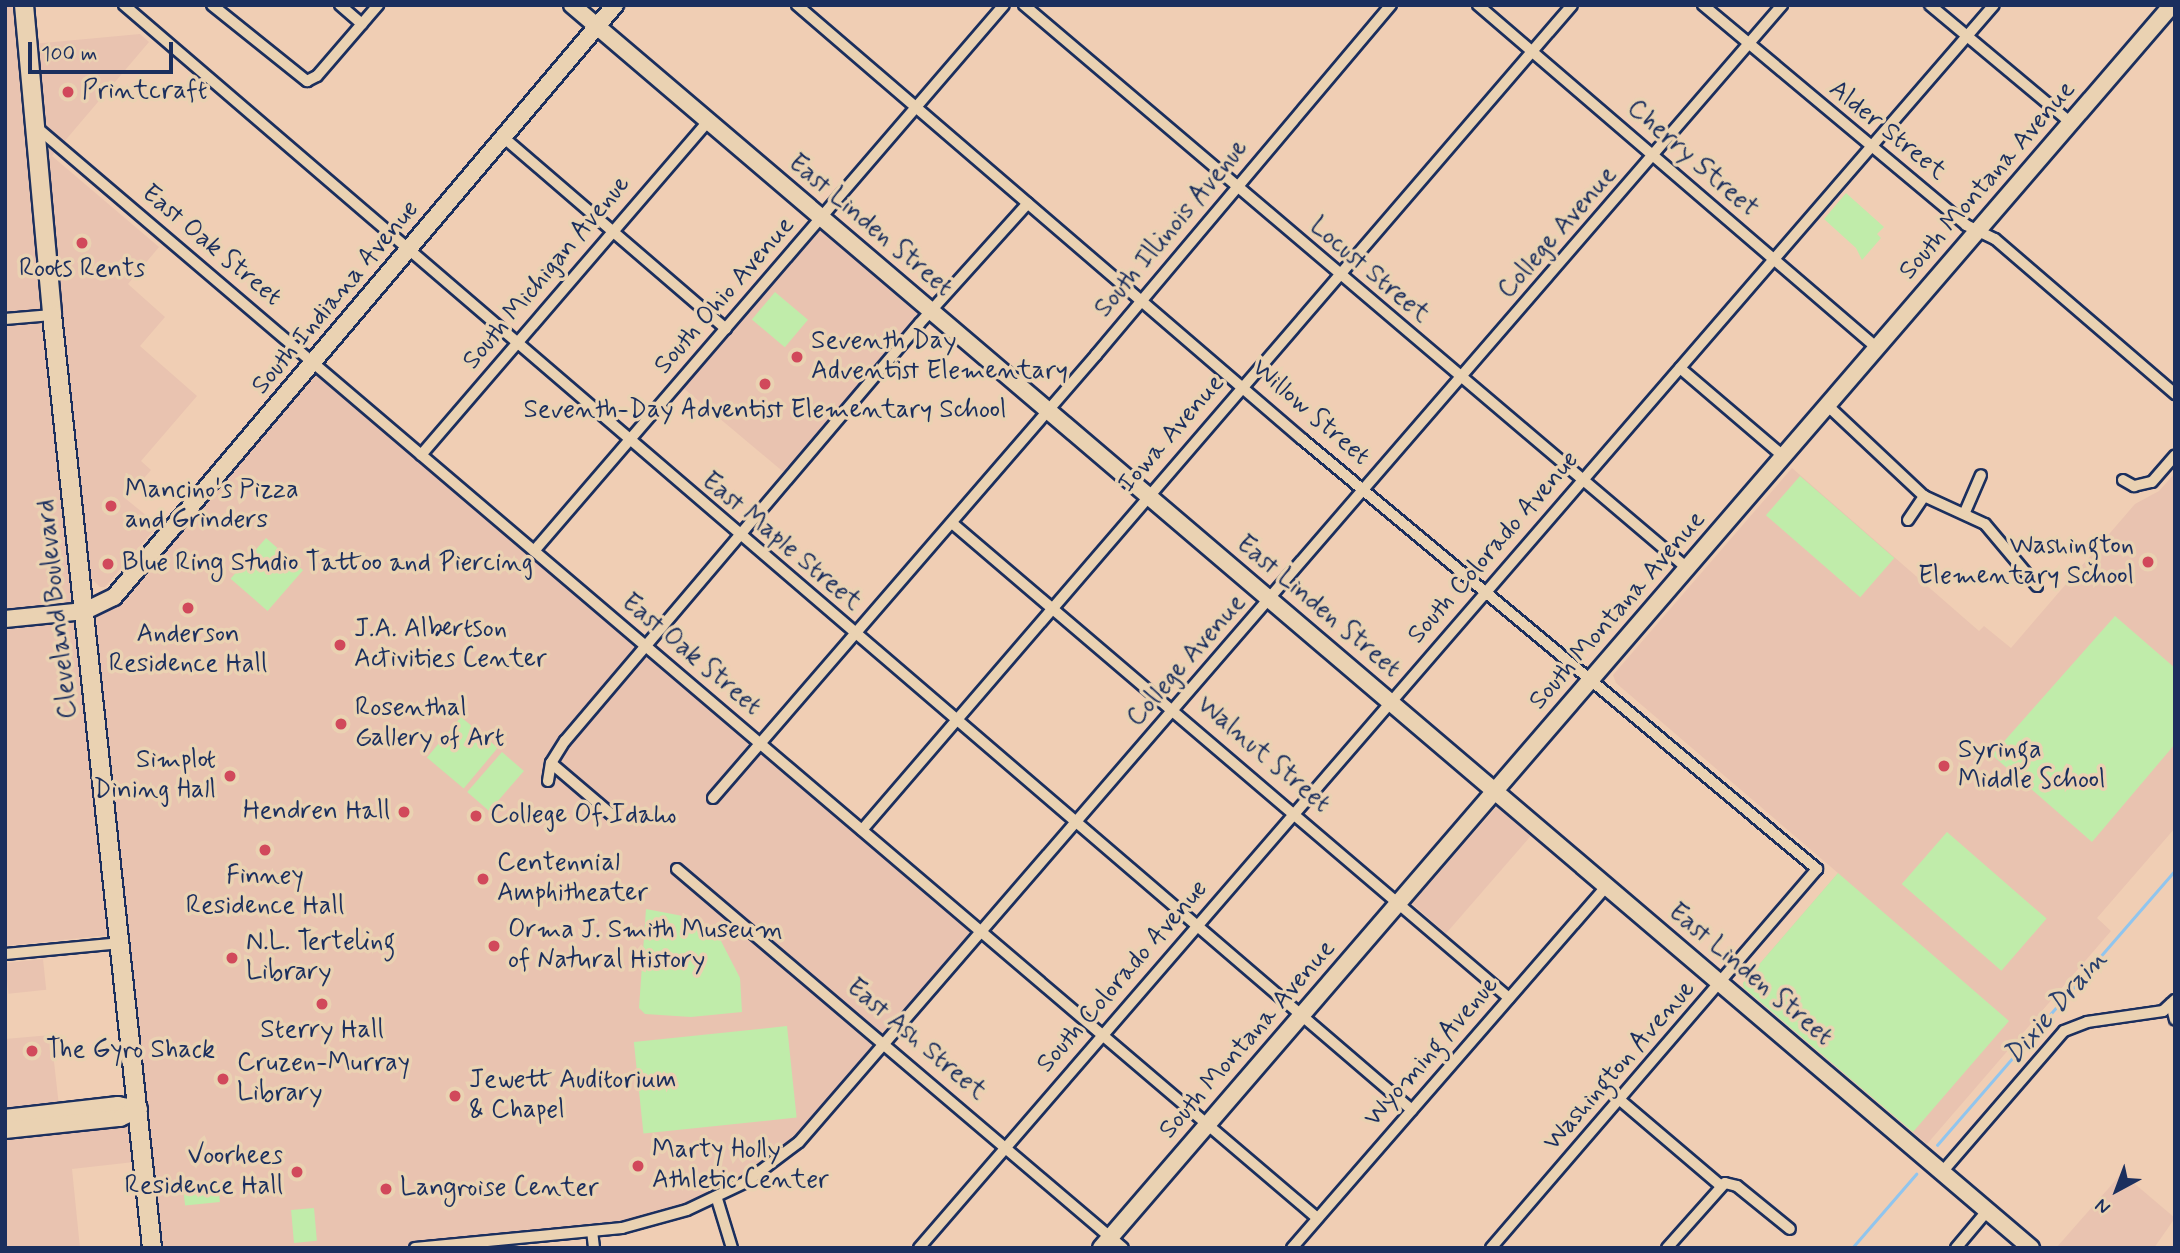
<!DOCTYPE html>
<style>
body{margin:0}
#map{position:relative;width:2180px;height:1253px;overflow:hidden;background:#f0ceb4;font-family:Mynerve,sans-serif}
div>[style]{position:absolute}
.built>*{inset:0;background:#e9c3b0;transform-origin:0 0}
.green>*{inset:0;background:#c0ecaa;transform-origin:0 0}
.stream>*{height:2.5px;margin:-1.25px;padding:0 1.25px;transform-origin:1.25px;border-radius:1.25px;background:#90c5ee}
.roads{filter:drop-shadow(2px 0 #1b2f5e) drop-shadow(-2px 0 #1b2f5e) drop-shadow(0 2px #1b2f5e) drop-shadow(0 -2px #1b2f5e)}
.street>*{height:10px;margin:-5px;padding:0 5px;transform-origin:5px;border-radius:5px;background:#ead2b2}
.secondary>*{height:16px;margin:-8px;padding:0 8px;transform-origin:8px;border-radius:8px;background:#ead2b2}
.primary>*{height:18px;margin:-9px;padding:0 9px;transform-origin:9px;border-radius:9px;background:#ead2b2}
.dots>*{width:19px;height:19px;translate:-50% -50%;box-sizing:border-box;border:4px solid #ead2b2;border-radius:50%}
span{translate:-50% -50%;white-space:nowrap;text-align:center;line-height:1.15;-webkit-text-stroke:7px #ead2b2;paint-order:stroke}
.poi-label{font-size:26px;color:#1b2f5e}
.left{translate:0 -50%;text-align:left}
.right{translate:-100% -50%;text-align:right}
.street-label{font-size:26px;color:#1b2f5e}
.water-label{font-size:28px;color:#273e6c;font-style:italic}
.frame{position:absolute;inset:0;border:7px solid #1b2f5e;pointer-events:none}
.north{position:absolute;left:2082px;top:1155px;width:70px;height:70px;-webkit-text-stroke:5px #ead2b2;paint-order:stroke;rotate:221deg;font-size:19px;font-weight:700;line-height:28px;text-align:center;color:#1b2f5e}
.north::after{content:'';display:block;margin:auto;width:24px;height:32px;background:#1b2f5e;clip-path:polygon(50% 0,100% 100%,50% 72%,0 100%)}
.scale{position:absolute;left:28px;top:42px;width:145px;height:32px;box-sizing:border-box;border:4px solid #1b2f5e;border-top:0;padding-left:9px;font-size:21px;line-height:24px;white-space:nowrap;color:#1b2f5e;-webkit-text-stroke:5px #ead2b2;paint-order:stroke}
</style>
<div id="map">
<div class="built">
<i style="clip-path:polygon(5px 5px,17px 5px,32px 205px,110px 935px,5px 946px)"></i>
<i style="clip-path:polygon(140px 34px,149px 42px,52px 156px,159px 247px,128px 284px,165px 317px,140px 346px,197px 396px,141px 461px,151px 470px,126px 499px,158px 525px,105px 587px,100px 587px,89px 576px,32px 44px)"></i>
<i style="left:823px;top:218px;width:142px;height:220px;rotate:40deg"></i>
<i style="clip-path:polygon(313px 363px,981px 932px,799px 1142px,711px 1202px,622px 1228px,415px 1248px,152px 1248px,85px 611px,102px 606px)"></i>
<i style="clip-path:polygon(1792px 468px,1979px 631px,1984px 626px,2011px 648px,2135px 504px,2159px 491px,2175px 473px,2175px 828px,2097px 918px,2111px 931px,1927px 1144px,1744px 988px,1743px 983px,1838px 873px,1616px 683px,1613px 675px)"></i>
<i style="left:1498px;top:805px;width:45px;height:131px;rotate:41deg"></i>
<i style="left:43px;top:959px;width:31px;height:38px;rotate:84deg"></i>
<i style="clip-path:polygon(51px 1035px,59px 1106px,5px 1112px,5px 1039px)"></i>
<i style="clip-path:polygon(129px 1123px,134px 1162px,72px 1169px,80px 1248px,5px 1248px,5px 1135px)"></i>
<i style="clip-path:polygon(2122px 1173px,2175px 1218px,2154px 1248px,2056px 1248px)"></i>
</div>
<div class="green">
<i style="clip-path:polygon(1846px 193px,1884px 227px,1877px 234px,1881px 238px,1862px 260px,1856px 248px,1824px 219px)"></i>
<i style="left:775px;top:292px;width:43px;height:36px;rotate:40deg"></i>
<i style="left:1800px;top:476px;width:125px;height:52px;rotate:41deg"></i>
<i style="left:266px;top:538px;width:49px;height:54px;rotate:41deg"></i>
<i style="clip-path:polygon(2115px 616px,2175px 668px,2175px 744px,2092px 842px,1992px 755px)"></i>
<i style="left:461px;top:717px;width:48px;height:53px;rotate:40deg"></i>
<i style="left:502px;top:752px;width:29px;height:53px;rotate:41deg"></i>
<i style="left:1947px;top:832px;width:132px;height:69px;rotate:41deg"></i>
<i style="clip-path:polygon(1838px 873px,2009px 1021px,1913px 1132px,1744px 988px,1743px 983px)"></i>
<i style="clip-path:polygon(646px 909px,688px 917px,720px 939px,740px 978px,742px 1012px,691px 1017px,645px 1014px,639px 1008px)"></i>
<i style="left:787px;top:1026px;width:92px;height:154px;rotate:84deg"></i>
<i style="left:218px;top:1184px;width:18px;height:35px;rotate:84deg"></i>
<i style="left:314px;top:1208px;width:33px;height:23px;rotate:85deg"></i>
</div>
<div class="stream">
<i style="left:1937px;top:1145px;width:364px;rotate:-49.1deg"></i>
<i style="left:1852px;top:1248px;width:98px;rotate:-49.1deg"></i>
</div>
<div class="roads">
<div class="street">
<i style="left:124px;top:5px;width:1697px;rotate:40.63deg"></i>
<i style="left:212px;top:5px;width:122px;rotate:38.7deg"></i>
<i style="left:307px;top:81px;width:11px;rotate:-27deg"></i>
<i style="left:317px;top:76px;width:94px;rotate:-49.3deg"></i>
<i style="left:340px;top:5px;width:29px;rotate:41deg"></i>
<i style="left:797px;top:5px;width:666px;rotate:40.68deg"></i>
<i style="left:1302px;top:439px;width:671px;rotate:39.86deg"></i>
<i style="left:1817px;top:869px;width:500px;rotate:130.7deg"></i>
<i style="left:1024px;top:5px;width:870px;rotate:40.34deg"></i>
<i style="left:1478px;top:5px;width:526px;rotate:40.68deg"></i>
<i style="left:1703px;top:5px;width:343px;rotate:39.9deg"></i>
<i style="left:1966px;top:225px;width:32px;rotate:26deg"></i>
<i style="left:1995px;top:239px;width:238px;rotate:40.7deg"></i>
<i style="left:1930px;top:5px;width:184px;rotate:39.9deg"></i>
<i style="left:35px;top:126px;width:1684px;rotate:40.42deg"></i>
<i style="left:503px;top:137px;width:294px;rotate:40.7deg"></i>
<i style="left:5px;top:319px;width:47px;rotate:-4.9deg"></i>
<i style="left:1680px;top:368px;width:135px;rotate:40.5deg"></i>
<i style="left:1827px;top:405px;width:133px;rotate:43.2deg"></i>
<i style="left:1924px;top:496px;width:67px;rotate:24.7deg"></i>
<i style="left:1985px;top:524px;width:81px;rotate:50deg"></i>
<i style="left:421px;top:455px;width:440px;rotate:-49.3deg"></i>
<i style="left:2123px;top:480px;width:13px;rotate:29deg"></i>
<i style="left:2134px;top:486px;width:18px;rotate:-13deg"></i>
<i style="left:2152px;top:482px;width:35px;rotate:-49deg"></i>
<i style="left:1965px;top:512px;width:40px;rotate:-66.6deg"></i>
<i style="left:1908px;top:520px;width:29px;rotate:-56deg"></i>
<i style="left:952px;top:523px;width:732px;rotate:40.46deg"></i>
<i style="left:534px;top:551px;width:720px;rotate:-49.28deg"></i>
<i style="left:551px;top:763px;width:80px;rotate:40.4deg"></i>
<i style="left:548px;top:781px;width:18px;rotate:-81deg"></i>
<i style="left:551px;top:763px;width:26px;rotate:-58deg"></i>
<i style="left:565px;top:741px;width:548px;rotate:-49.66deg"></i>
<i style="left:920px;top:323px;width:161px;rotate:-48deg"></i>
<i style="left:713px;top:798px;width:586px;rotate:-49.15deg"></i>
<i style="left:1096px;top:355px;width:458px;rotate:-49.9deg"></i>
<i style="left:862px;top:830px;width:1088px;rotate:-49.28deg"></i>
<i style="left:677px;top:869px;width:585px;rotate:40.36deg"></i>
<i style="left:5px;top:954px;width:117px;rotate:-5.4deg"></i>
<i style="left:2171px;top:1004px;width:16px;rotate:76deg"></i>
<i style="left:1620px;top:1100px;width:131px;rotate:40.4deg"></i>
<i style="left:1943px;top:1171px;width:185px;rotate:-49.2deg"></i>
<i style="left:2064px;top:1031px;width:25px;rotate:-21deg"></i>
<i style="left:2087px;top:1022px;width:77px;rotate:-8.2deg"></i>
<i style="left:2163px;top:1011px;width:16px;rotate:-43deg"></i>
<i style="left:717px;top:1199px;width:51px;rotate:73deg"></i>
<i style="left:592px;top:1231px;width:17px;rotate:83deg"></i>
<i style="left:415px;top:1248px;width:208px;rotate:-5.5deg"></i>
<i style="left:622px;top:1228px;width:67px;rotate:-15.5deg"></i>
<i style="left:687px;top:1210px;width:65px;rotate:-25.4deg"></i>
<i style="left:746px;top:1182px;width:66px;rotate:-37deg"></i>
<i style="left:799px;top:1142px;width:1503px;rotate:-49.15deg"></i>
<i style="left:919px;top:1248px;width:1643px;rotate:-49.15deg"></i>
<i style="left:1292px;top:1248px;width:480px;rotate:-49deg"></i>
<i style="left:1667px;top:1248px;width:87px;rotate:-48.3deg"></i>
<i style="left:1725px;top:1183px;width:12px;rotate:14deg"></i>
<i style="left:1737px;top:1186px;width:68px;rotate:39.1deg"></i>
<i style="left:1956px;top:1248px;width:48px;rotate:-50deg"></i>
</div>
<div class="secondary">
<i style="left:572px;top:5px;width:1917px;rotate:40.43deg"></i>
<i style="left:5px;top:619px;width:80px;rotate:-5.7deg"></i>
<i style="left:85px;top:611px;width:32px;rotate:-26deg"></i>
<i style="left:114px;top:597px;width:776px;rotate:-49.76deg"></i>
<i style="left:5px;top:1118px;width:114px;rotate:-6.6deg"></i>
<i style="left:118px;top:1105px;width:21px;rotate:11deg"></i>
<i style="left:5px;top:1130px;width:116px;rotate:-6deg"></i>
<i style="left:120px;top:1118px;width:21px;rotate:-25deg"></i>
<i style="left:1101px;top:1248px;width:1641px;rotate:-49.25deg"></i>
</div>
<div class="primary">
<i style="left:24px;top:5px;width:311px;rotate:84.8deg"></i>
<i style="left:52px;top:315px;width:938px;rotate:83.88deg"></i>
</div>
</div>
<div class="dots">
<i style="left:68px;top:92px;background:#d1495b"></i>
<i style="left:82px;top:243px;background:#d1495b"></i>
<i style="left:797px;top:357px;background:#d1495b"></i>
<i style="left:765px;top:384px;background:#d1495b"></i>
<i style="left:111px;top:506px;background:#d1495b"></i>
<i style="left:2148px;top:562px;background:#d1495b"></i>
<i style="left:108px;top:564px;background:#d1495b"></i>
<i style="left:188px;top:608px;background:#d1495b"></i>
<i style="left:340px;top:645px;background:#d1495b"></i>
<i style="left:341px;top:724px;background:#d1495b"></i>
<i style="left:1944px;top:766px;background:#d1495b"></i>
<i style="left:230px;top:776px;background:#d1495b"></i>
<i style="left:404px;top:812px;background:#d1495b"></i>
<i style="left:476px;top:816px;background:#d1495b"></i>
<i style="left:265px;top:850px;background:#d1495b"></i>
<i style="left:483px;top:879px;background:#d1495b"></i>
<i style="left:494px;top:946px;background:#d1495b"></i>
<i style="left:232px;top:958px;background:#d1495b"></i>
<i style="left:322px;top:1004px;background:#d1495b"></i>
<i style="left:32px;top:1051px;background:#d1495b"></i>
<i style="left:223px;top:1079px;background:#d1495b"></i>
<i style="left:455px;top:1096px;background:#d1495b"></i>
<i style="left:638px;top:1166px;background:#d1495b"></i>
<i style="left:297px;top:1172px;background:#d1495b"></i>
<i style="left:386px;top:1189px;background:#d1495b"></i>
</div>
<div class="poi-label">
<span class="left" style="left:82px;top:92px">Printcraft</span>
<span style="left:82px;top:270px">Roots Rents</span>
<span class="left" style="left:811px;top:357px">Seventh Day<br>Adventist Elementary</span>
<span style="left:765px;top:411px">Seventh-Day Adventist Elementary School</span>
<span class="left" style="left:125px;top:506px">Mancino's Pizza<br>and Grinders</span>
<span class="right" style="left:2134px;top:562px">Washington<br>Elementary School</span>
<span class="left" style="left:122px;top:564px">Blue Ring Studio Tattoo and Piercing</span>
<span class="left" style="left:354px;top:645px">J.A. Albertson<br>Activities Center</span>
<span style="left:188px;top:650px">Anderson<br>Residence Hall</span>
<span class="left" style="left:355px;top:724px">Rosenthal<br>Gallery of Art</span>
<span class="left" style="left:1958px;top:766px">Syringa<br>Middle School</span>
<span class="right" style="left:216px;top:776px">Simplot<br>Dining Hall</span>
<span class="right" style="left:390px;top:812px">Hendren Hall</span>
<span class="left" style="left:490px;top:816px">College Of Idaho</span>
<span class="left" style="left:497px;top:879px">Centennial<br>Amphitheater</span>
<span style="left:265px;top:892px">Finney<br>Residence Hall</span>
<span class="left" style="left:508px;top:946px">Orma J. Smith Museum<br>of Natural History</span>
<span class="left" style="left:246px;top:958px">N.L. Terteling<br>Library</span>
<span style="left:322px;top:1031px">Sterry Hall</span>
<span class="left" style="left:46px;top:1051px">The Gyro Shack</span>
<span class="left" style="left:237px;top:1079px">Cruzen-Murray<br>Library</span>
<span class="left" style="left:469px;top:1096px">Jewett Auditorium<br>&amp; Chapel</span>
<span class="left" style="left:652px;top:1166px">Marty Holly<br>Athletic Center</span>
<span class="right" style="left:283px;top:1172px">Voorhees<br>Residence Hall</span>
<span class="left" style="left:400px;top:1189px">Langroise Center</span>
</div>
<div class="street-label">
<span style="left:1887px;top:131px;rotate:39deg">Alder Street</span>
<span style="left:1692px;top:159px;rotate:41deg">Cherry Street</span>
<span style="left:1988px;top:181px;rotate:-49deg">South Montana Avenue</span>
<span style="left:870px;top:226px;rotate:40deg">East Linden Street</span>
<span style="left:1172px;top:229px;rotate:-50deg">South Illinois Avenue</span>
<span style="left:1558px;top:233px;rotate:-49deg">College Avenue</span>
<span style="left:211px;top:246px;rotate:40deg">East Oak Street</span>
<span style="left:1369px;top:271px;rotate:40deg">Locust Street</span>
<span style="left:547px;top:273px;rotate:-50deg">South Michigan Avenue</span>
<span style="left:725px;top:296px;rotate:-49deg">South Ohio Avenue</span>
<span style="left:336px;top:298px;rotate:-50deg">South Indiana Avenue</span>
<span style="left:1310px;top:413px;rotate:41deg">Willow Street</span>
<span style="left:1172px;top:434px;rotate:-49deg">Iowa Avenue</span>
<span style="left:781px;top:542px;rotate:40deg">East Maple Street</span>
<span style="left:1494px;top:548px;rotate:-49deg">South Colorado Avenue</span>
<span style="left:1318px;top:607px;rotate:40deg">East Linden Street</span>
<span style="left:58px;top:609px;rotate:-96deg">Cleveland Boulevard</span>
<span style="left:1618px;top:611px;rotate:-49deg">South Montana Avenue</span>
<span style="left:691px;top:655px;rotate:40deg">East Oak Street</span>
<span style="left:1187px;top:661px;rotate:-49deg">College Avenue</span>
<span style="left:1263px;top:755px;rotate:40deg">Walnut Street</span>
<span style="left:1750px;top:975px;rotate:40deg">East Linden Street</span>
<span style="left:1123px;top:977px;rotate:-49deg">South Colorado Avenue</span>
<span style="left:916px;top:1040px;rotate:40deg">East Ash Street</span>
<span style="left:1248px;top:1040px;rotate:-49deg">South Montana Avenue</span>
<span style="left:1432px;top:1052px;rotate:-49deg">Wyoming Avenue</span>
<span style="left:1620px;top:1066px;rotate:-49deg">Washington Avenue</span>
</div>
<div class="water-label">
<span style="left:2056px;top:1008px;rotate:-49deg">Dixie Drain</span>
</div>
<div class="frame"></div>
<div class="north">N</div>
<div class="scale">100 m</div>
</div>
